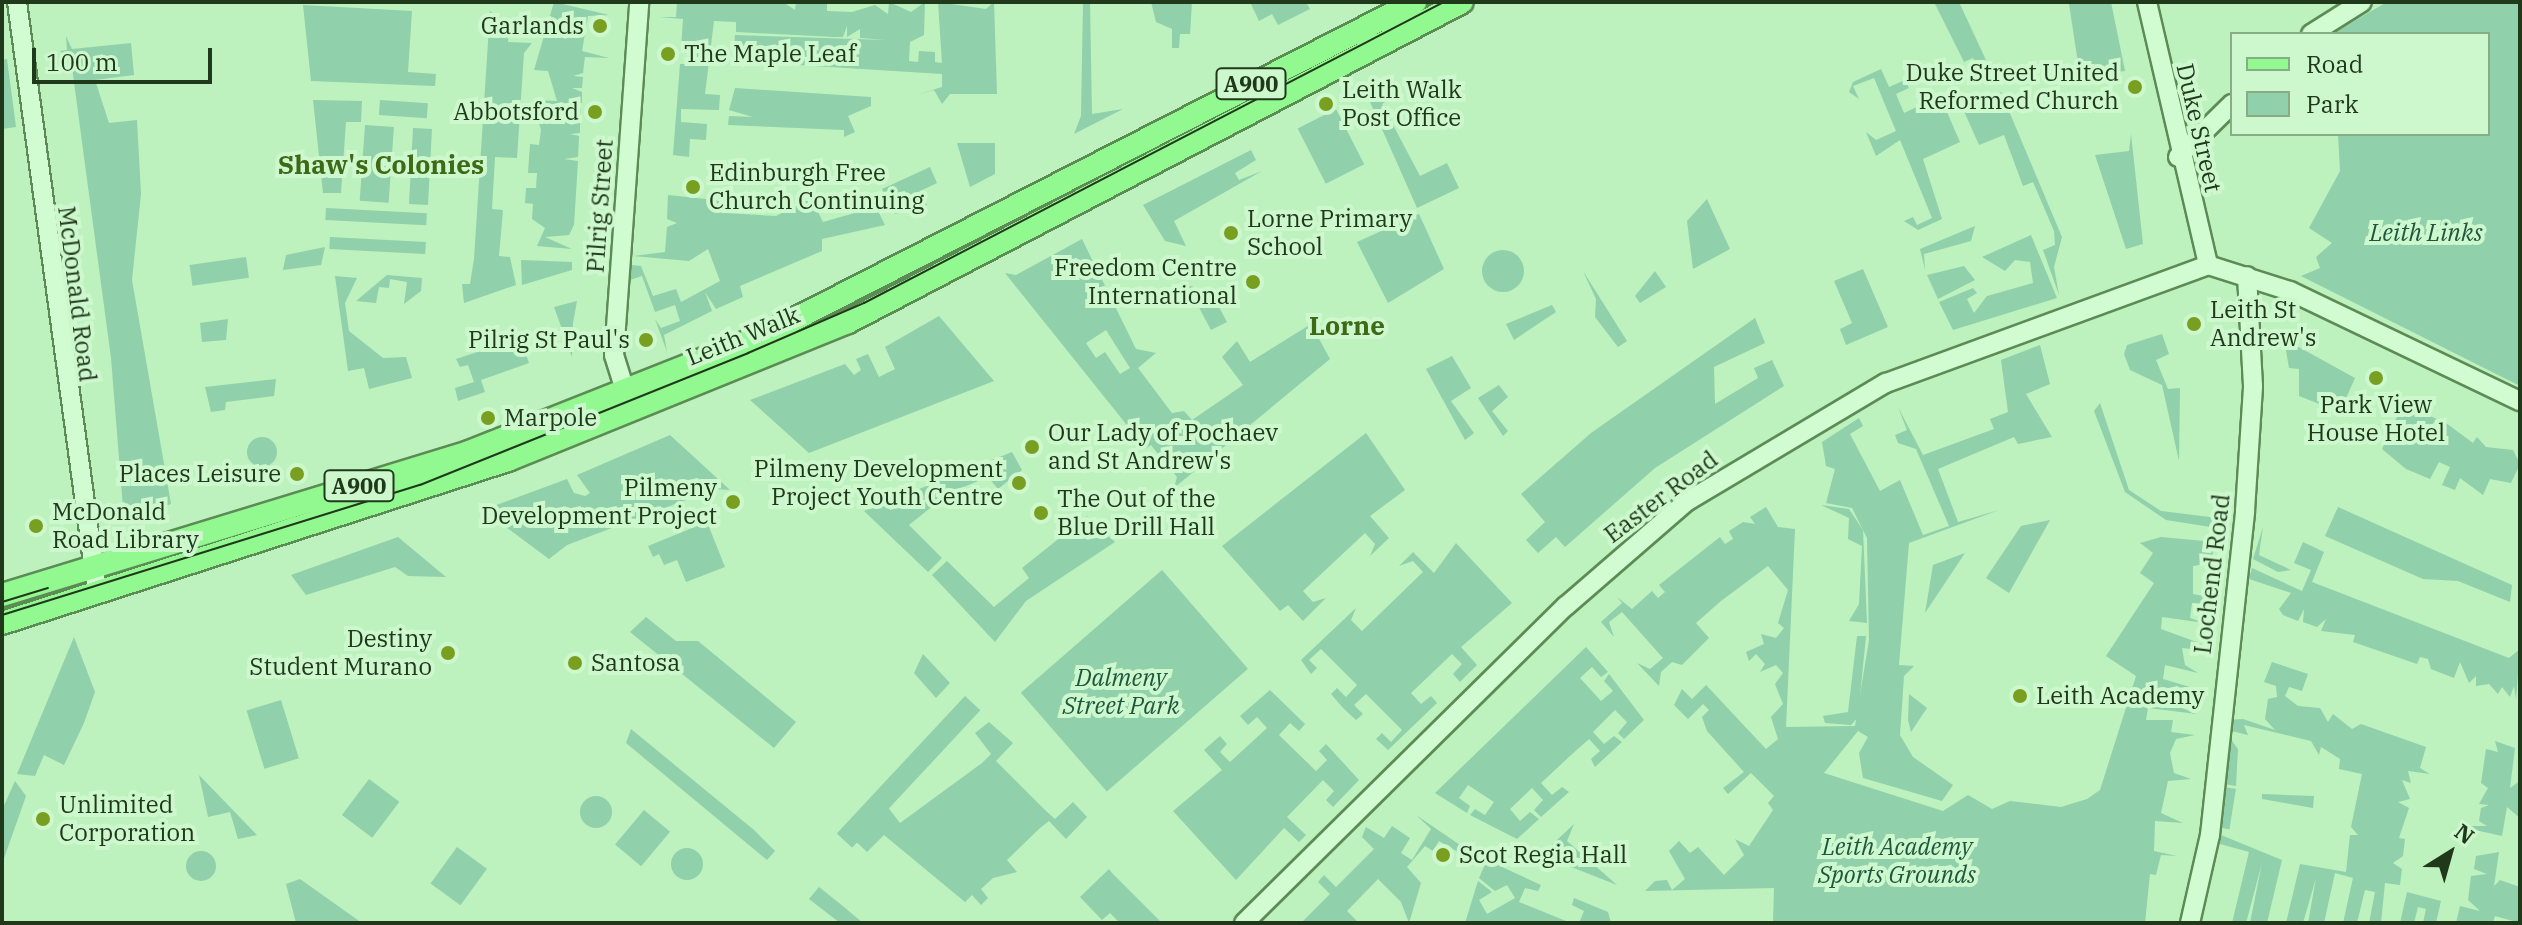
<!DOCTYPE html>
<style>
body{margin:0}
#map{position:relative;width:2522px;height:925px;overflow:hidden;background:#bdf1bd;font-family:"IBM Plex Serif",serif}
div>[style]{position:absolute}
.green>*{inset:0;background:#90d0ab;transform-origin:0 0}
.round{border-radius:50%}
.roads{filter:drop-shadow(2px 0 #5d8b55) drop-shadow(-2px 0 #5d8b55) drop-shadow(0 2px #5d8b55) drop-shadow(0 -2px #5d8b55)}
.minor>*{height:18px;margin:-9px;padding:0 9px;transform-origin:9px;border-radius:9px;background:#d1fcd1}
.major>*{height:22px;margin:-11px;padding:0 11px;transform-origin:11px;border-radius:11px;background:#91f990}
.tram>*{height:2px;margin:-1px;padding:0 1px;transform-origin:1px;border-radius:1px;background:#21391b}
.dots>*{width:22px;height:22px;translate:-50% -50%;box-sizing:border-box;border:4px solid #cdf8ce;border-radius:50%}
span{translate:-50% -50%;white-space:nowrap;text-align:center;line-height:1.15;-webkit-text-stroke:8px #cdf8ce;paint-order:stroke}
.shield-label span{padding:2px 6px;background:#cdf8ce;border:2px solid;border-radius:6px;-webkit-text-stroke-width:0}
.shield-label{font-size:22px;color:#21391b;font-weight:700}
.poi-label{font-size:24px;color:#21391b}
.right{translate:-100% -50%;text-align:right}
.left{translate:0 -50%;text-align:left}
.street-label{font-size:24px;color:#21391b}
.park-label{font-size:24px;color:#1f573e;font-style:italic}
.neighbourhood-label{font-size:26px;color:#3e6916;font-weight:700}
.frame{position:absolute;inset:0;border:4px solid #21391b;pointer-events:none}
.legend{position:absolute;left:2230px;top:32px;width:260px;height:104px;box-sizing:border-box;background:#cdf8ce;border:2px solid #88ac86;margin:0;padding:10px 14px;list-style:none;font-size:24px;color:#21391b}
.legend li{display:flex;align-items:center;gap:16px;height:40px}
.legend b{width:40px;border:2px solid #88ac86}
.north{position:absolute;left:2410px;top:813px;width:80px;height:80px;-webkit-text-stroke:6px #cdf8ce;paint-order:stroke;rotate:37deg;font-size:22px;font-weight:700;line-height:32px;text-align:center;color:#21391b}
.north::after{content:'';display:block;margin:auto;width:28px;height:36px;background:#21391b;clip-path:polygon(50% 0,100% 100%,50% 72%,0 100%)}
.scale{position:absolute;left:32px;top:48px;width:180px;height:36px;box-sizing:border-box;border:4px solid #21391b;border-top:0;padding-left:10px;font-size:24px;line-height:28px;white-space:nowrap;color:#21391b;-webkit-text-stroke:6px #cdf8ce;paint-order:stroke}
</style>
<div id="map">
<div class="green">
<i style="clip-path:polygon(554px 2px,609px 15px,588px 16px,582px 51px,609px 58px,585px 57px,583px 73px,573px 76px,583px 77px,582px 88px,572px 88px,582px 92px,582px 103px,563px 103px,563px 116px,581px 108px,581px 119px,570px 118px,580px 123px,580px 133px,570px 134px,579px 136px,578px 157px,564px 159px,578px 161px,574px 225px,569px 235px,545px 237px,572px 249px,537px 246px,545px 228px,532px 219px,533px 204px,525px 203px,526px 188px,536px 188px,537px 173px,528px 173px,530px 144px,539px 145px,541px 130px,532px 100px,557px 101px,548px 71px,534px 70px)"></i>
<i style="clip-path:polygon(677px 2px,783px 2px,795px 10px,796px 2px,827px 3px,827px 11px,852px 12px,875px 5px,888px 14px,889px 2px,911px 12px,925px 2px,924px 35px,910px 42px,909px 61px,918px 62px,919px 51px,935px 52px,935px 62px,942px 63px,938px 2px,986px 9px,994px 2px,997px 94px,950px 94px,942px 104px,934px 90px,916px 95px,942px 87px,942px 74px,733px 61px,735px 35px,887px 40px,860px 38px,860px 29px,847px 37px,847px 26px,843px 37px,834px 37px,736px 32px,736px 22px,714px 21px,705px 94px,720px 95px,719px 110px,681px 109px,681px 122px,707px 124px,706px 140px,690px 139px,689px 157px,673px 155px,680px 64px,690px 64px,691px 50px,681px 49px,683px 19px,659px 17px,676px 17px)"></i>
<i style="clip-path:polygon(1083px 2px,1090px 2px,1092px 114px,1123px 109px,1074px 134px,1081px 116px)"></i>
<i style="clip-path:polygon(1151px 2px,1192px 2px,1190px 34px,1180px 34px,1179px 48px,1172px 48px,1172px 29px,1156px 22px)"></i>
<i style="clip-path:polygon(1250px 2px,1306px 2px,1310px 9px,1278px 25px,1272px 14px,1259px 21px)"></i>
<i style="clip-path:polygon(1934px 2px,1959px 2px,1992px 73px,1982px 78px,1973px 58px,1964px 62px)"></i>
<i style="clip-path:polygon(2111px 2px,2125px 71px,2080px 76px,2069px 4px)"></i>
<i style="clip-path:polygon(2387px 2px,2520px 2px,2520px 386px,2301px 276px,2320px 268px,2316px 257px,2332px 243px,2309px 228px,2340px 171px,2338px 134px,2488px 134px,2488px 34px,2332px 34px)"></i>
<i style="clip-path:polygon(303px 5px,412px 11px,408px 72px,436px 74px,435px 86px,311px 81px)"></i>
<i style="clip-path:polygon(490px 11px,509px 28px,508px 42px,532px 43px,524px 53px,517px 158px,495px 157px,492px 209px,503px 210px,499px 256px,510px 257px,516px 285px,464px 303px,462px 284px,470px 284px,474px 259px)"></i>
<i style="clip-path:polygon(66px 36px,72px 49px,131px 43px,134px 75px,95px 80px,109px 123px,137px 120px,141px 194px,132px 280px,171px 504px,124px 520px,111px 358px,71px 60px,60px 51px,67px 50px)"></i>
<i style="clip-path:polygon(7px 59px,16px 127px,2px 129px,2px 60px)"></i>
<i style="clip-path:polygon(1881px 69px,1889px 87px,1905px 80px,1909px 88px,1896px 94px,1904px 113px,1940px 96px,1960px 142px,1923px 159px,1942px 219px,1918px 230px,1904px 221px,1913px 217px,1917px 225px,1932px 218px,1900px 140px,1876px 156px,1866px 132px,1876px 140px,1896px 131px,1874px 78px,1853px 86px,1859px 99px,1849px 92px,1853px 82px)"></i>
<i style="clip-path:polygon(1384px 84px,1389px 100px,1382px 104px,1420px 176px,1447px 163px,1459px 188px,1417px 208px,1366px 93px)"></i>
<i style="clip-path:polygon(735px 88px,871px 97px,871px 106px,848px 116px,855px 132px,844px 137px,844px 130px,728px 125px,729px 116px,753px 117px,729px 110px)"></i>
<i style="clip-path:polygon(2001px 92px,2062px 237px,2054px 267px,2059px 295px,2043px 250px,2055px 245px,2054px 231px,2033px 182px,2023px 186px,2004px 135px,1979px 145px,1963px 109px)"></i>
<i style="clip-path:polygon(313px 100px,362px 101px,361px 122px,346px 122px,341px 193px,323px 193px)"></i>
<i style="left:380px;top:100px;width:48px;height:15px;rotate:4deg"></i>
<i style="left:1336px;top:109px;width:62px;height:43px;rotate:63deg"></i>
<i style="left:365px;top:125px;width:29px;height:76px;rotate:4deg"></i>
<i style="left:413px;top:128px;width:19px;height:76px;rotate:3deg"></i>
<i style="clip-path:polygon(2131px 134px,2143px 244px,2126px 249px,2095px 155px,2129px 151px)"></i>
<i style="clip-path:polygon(957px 143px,995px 143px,995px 174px,970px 187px)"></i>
<i style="clip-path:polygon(1251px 150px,1256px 160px,1235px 173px,1239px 180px,1262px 171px,1174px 221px,1186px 246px,1165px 241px,1143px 205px)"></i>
<i style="clip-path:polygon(930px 167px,937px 183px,920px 191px,927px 205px,895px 214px,882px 189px)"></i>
<i style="clip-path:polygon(668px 195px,725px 201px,725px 213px,776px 216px,811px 198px,823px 222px,876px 207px,885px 225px,822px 239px,822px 251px,740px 286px,743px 297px,716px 309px,705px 292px,712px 311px,664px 335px,667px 352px,655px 319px,661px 328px,680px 321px,675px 305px,655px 312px,642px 276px,630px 280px,631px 265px,641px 266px,653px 296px,676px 289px,681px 302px,720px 281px,708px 249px,689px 261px,633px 256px,665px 252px,667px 227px,677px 223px,667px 219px)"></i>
<i style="clip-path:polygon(1707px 199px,1730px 249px,1693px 269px,1687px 221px)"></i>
<i style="left:326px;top:208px;width:101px;height:12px;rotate:3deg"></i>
<i style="clip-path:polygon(1419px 214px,1444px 269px,1388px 303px,1357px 242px)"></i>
<i style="clip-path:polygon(1975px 226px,1971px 241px,1924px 254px,1925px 270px,1920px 249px)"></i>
<i style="clip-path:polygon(2031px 235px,2057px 298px,1953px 330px,1939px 302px,1973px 288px,1977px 293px,1967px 299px,1974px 313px,1987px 296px,2033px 283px,2030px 262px,2015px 260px,2005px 271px,1982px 257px)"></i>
<i style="left:330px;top:237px;width:96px;height:12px;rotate:3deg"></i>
<i style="clip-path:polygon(evenodd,1082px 239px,1136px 349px,1156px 353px,1138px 368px,1172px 413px,1184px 411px,1192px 420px,1243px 385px,1222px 357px,1237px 341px,1250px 362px,1311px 324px,1330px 359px,1174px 488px,1177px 477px,1169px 467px,1164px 471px,1166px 464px,1151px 445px,1145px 449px,1140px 431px,1134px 434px,1005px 273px,1016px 275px,1082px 239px,1106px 330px,1130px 368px,1120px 374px,1105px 352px,1096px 358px,1086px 343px,1106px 330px)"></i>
<i style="clip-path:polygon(325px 247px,321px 265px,283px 270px,286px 255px)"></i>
<i class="round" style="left:1482px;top:250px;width:42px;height:42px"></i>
<i style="left:246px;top:257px;width:21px;height:57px;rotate:82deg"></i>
<i style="clip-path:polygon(521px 260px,572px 262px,572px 270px,522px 285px)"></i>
<i style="clip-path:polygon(1964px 266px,1975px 280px,1938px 299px,1927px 275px)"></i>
<i style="clip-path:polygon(1863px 269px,1888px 327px,1846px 345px,1840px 329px,1852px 323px,1834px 281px)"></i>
<i style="clip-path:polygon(1583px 271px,1627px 341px,1618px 347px,1595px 317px,1596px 299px)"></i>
<i style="clip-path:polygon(1655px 271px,1666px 287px,1640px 303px,1635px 296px)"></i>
<i style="clip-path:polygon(387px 275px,422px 278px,421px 291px,404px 304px,407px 282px,390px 279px,389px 288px,379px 287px,376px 303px,356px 301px)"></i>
<i style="clip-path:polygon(335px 276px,357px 278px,345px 303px,349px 331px,383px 358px,406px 357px,412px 378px,369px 389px,364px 368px,348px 371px)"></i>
<i style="clip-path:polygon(1187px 285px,1211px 292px,1227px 322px,1211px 330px)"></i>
<i style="clip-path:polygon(577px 301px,573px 323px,572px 357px,554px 307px)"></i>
<i style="clip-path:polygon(1552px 305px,1556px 312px,1514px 340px,1506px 324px)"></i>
<i style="clip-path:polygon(939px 316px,994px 381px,809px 453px,750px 400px,845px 364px,854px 375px,861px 370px,856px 359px,868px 354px,879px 377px,895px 369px,885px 347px)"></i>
<i style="clip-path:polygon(1755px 318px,1765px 343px,1714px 367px,1715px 404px,1758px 378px,1754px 368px,1772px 360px,1784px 386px,1655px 468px,1565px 547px,1556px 537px,1538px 553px,1526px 540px,1545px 522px,1521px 494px,1591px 433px)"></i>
<i style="clip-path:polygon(228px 319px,226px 340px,202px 342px,200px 323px)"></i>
<i style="clip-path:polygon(2162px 334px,2169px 354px,2156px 360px,2168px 389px,2180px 388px,2179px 461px,2162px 385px,2130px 370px,2124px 354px,2127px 345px)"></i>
<i style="clip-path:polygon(520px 338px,529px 363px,481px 380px,485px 392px,458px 401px,455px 388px,474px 382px,468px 365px,460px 367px,456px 359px)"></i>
<i style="clip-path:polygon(2284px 339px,2355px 378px,2340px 412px,2299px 396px,2299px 369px,2289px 368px)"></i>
<i style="clip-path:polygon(2040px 345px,2050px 384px,2026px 394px,2052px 437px,2018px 444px,2014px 437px,1938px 469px,1958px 522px,1999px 510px,1909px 543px,1899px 665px,1914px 666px,1904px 676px,1900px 735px,1913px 757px,1953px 785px,1942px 801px,1863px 778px,1859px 753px,1868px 737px,1858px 731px,1824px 773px,1943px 811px,1968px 795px,1992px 809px,2010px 801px,2061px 807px,2087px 799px,2100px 790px,2136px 676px,2106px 656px,2154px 583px,2140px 573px,2153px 553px,2140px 543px,2161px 537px,2215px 542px,2211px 563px,2193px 566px,2193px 594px,2208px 597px,2207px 604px,2192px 603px,2190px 618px,2205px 623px,2162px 617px,2161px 629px,2202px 644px,2201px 650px,2182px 648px,2185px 665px,2198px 673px,2165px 665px,2163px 679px,2200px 690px,2199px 696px,2182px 694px,2179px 707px,2197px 714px,2148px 708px,2146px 720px,2173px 720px,2171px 732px,2195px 735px,2176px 739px,2170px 753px,2174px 773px,2191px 779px,2168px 781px,2161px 813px,2183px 823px,2155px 821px,2154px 851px,2177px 856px,2161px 855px,2156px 875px,2150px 874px,2145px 923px,1773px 923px,1774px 888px,1645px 891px,1655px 881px,1667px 880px,1672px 890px,1685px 879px,1669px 851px,1679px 841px,1690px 853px,1698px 847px,1724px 875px,1744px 855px,1735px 839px,1749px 846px,1773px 810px,1768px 803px,1774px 796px,1751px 773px,1728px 794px,1723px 788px,1744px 772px,1707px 731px,1702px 717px,1709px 710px,1703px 704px,1688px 719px,1674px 705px,1682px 689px,1692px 699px,1706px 685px,1766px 749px,1778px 739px,1771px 717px,1783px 704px,1775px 684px,1783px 673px,1776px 665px,1760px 672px,1765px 664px,1756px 654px,1749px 661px,1746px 652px,1764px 644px,1761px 634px,1776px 638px,1784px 628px,1778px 623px,1788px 590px,1768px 566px,1721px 601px,1696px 623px,1709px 638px,1682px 665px,1672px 662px,1661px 672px,1659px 686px,1637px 663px,1650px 669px,1663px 658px,1622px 612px,1609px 622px,1614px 637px,1601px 622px,1622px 603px,1617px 597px,1632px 609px,1652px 591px,1658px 598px,1665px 592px,1659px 585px,1720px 537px,1725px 544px,1733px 539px,1729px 531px,1743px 522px,1755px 524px,1750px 517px,1766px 507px,1778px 527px,1795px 529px,1786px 727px,1855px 726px,1869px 640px,1867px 538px,1852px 508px,1826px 503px,1835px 469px,1826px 466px,1822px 442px,1859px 418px,1863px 426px,1850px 434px,1880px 491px,1900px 480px,1923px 535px,1949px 526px,1916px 449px,1898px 443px,1895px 435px,1907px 430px,1898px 407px,1923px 455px,1994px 429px,1990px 419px,2008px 412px,2001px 360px)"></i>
<i style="clip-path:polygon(1452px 356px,1471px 388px,1451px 401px,1474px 433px,1465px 440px,1426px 369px)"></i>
<i style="clip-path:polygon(276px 379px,274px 396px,226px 402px,225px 410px,211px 412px,205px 387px)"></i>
<i style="clip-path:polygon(1499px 385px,1508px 397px,1492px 411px,1508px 431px,1503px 436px,1478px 398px)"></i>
<i style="clip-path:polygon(2100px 403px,2129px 490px,2161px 511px,2218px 518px,2217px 528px,2166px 520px,2125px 492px,2094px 411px)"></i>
<i style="clip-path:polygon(2403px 404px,2437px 419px,2427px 430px,2434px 434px,2446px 423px,2473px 443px,2477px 437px,2486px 447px,2513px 450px,2520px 464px,2511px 483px,2490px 479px,2483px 495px,2460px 478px,2455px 490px,2442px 485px,2450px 467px,2439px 462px,2430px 479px,2406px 469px,2382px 449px)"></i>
<i style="clip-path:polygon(1366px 433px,1405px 490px,1370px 516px,1389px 538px,1370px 556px,1375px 544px,1365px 533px,1303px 591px,1313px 602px,1326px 598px,1303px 621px,1288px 605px,1280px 611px,1222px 546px)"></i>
<i style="clip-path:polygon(670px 435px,730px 490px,715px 489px,567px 545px,549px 559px,483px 510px,567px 479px,574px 493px,585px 496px,590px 493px,577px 475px)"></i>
<i class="round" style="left:247px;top:437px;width:30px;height:30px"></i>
<i style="clip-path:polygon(1012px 452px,1022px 470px,998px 489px,988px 477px,949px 493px,909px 525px,942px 558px,928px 572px,864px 511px)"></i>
<i style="clip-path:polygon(1821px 505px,1849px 509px,1863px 530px,1867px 623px,1849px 621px,1859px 604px,1862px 546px,1848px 539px,1849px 518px)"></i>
<i style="clip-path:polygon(2338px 507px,2512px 585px,2510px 602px,2458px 581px,2423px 579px,2325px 536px)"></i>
<i style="clip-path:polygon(1087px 516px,1115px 542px,1026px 601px,995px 642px,932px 575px,947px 561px,994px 607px,1029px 578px,1022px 568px)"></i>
<i style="clip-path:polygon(2050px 520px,2009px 593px,1986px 578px,2021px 526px)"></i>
<i style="clip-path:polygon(707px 522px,725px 567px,686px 582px,677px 560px,664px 565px,659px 554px,653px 557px,648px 546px)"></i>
<i style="clip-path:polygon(2263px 527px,2259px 555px,2291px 570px,2278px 572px,2253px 559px)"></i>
<i style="clip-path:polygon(398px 537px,446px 577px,408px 576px,395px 567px,306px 595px,291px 575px)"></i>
<i style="clip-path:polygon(2303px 542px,2324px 552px,2312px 582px,2509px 658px,2520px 649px,2516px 699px,2514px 686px,2510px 697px,2502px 687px,2498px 694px,2489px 684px,2476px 686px,2476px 676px,2469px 683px,2460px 662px,2454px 678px,2431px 669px,2428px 659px,2420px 657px,2417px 664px,2353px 642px,2355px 635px,2321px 631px,2326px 619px,2317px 627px,2303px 622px,2304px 609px,2298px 621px,2283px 615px,2279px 609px,2291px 593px,2249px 579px,2252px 568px,2302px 591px,2311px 570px,2294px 563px)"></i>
<i style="clip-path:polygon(1456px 543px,1512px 603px,1461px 647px,1477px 665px,1460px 682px,1453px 674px,1462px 664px,1452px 654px,1411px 693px,1421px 704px,1431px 696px,1437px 703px,1388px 750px,1376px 739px,1382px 733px,1391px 742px,1402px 730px,1366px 694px,1354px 705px,1363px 714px,1356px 720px,1343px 708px,1331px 694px,1337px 688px,1346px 697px,1357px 685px,1321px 649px,1309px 660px,1317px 668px,1311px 674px,1301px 660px,1356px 608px,1351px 620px,1362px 631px,1423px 572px,1413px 561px,1399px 566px,1413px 552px,1434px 573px)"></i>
<i style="clip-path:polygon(1965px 553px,1925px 613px,1933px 565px)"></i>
<i style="left:1162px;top:570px;width:131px;height:187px;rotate:49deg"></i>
<i style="clip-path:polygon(646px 617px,676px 641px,698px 641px,796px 722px,774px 748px,630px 632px)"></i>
<i style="clip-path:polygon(1857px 636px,1866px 636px,1858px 717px,1851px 725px,1825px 723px,1823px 716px,1848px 712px)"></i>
<i style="clip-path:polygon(74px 637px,95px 692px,84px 723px,64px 765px,44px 755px,35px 776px,17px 774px)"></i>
<i style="clip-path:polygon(1586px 647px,1608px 672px,1601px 677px,1592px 667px,1580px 678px,1601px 701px,1613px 691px,1604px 681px,1609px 674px,1644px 720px,1624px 739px,1618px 733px,1627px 722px,1615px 710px,1593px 732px,1604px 744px,1614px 736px,1622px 742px,1595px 767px,1591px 759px,1600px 751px,1589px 739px,1570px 756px,1541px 783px,1552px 795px,1562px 787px,1569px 792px,1541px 817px,1534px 810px,1543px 800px,1532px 788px,1510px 809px,1520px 821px,1530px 812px,1539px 819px,1517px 839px,1470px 815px,1475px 809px,1485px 815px,1494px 802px,1468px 785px,1459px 798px,1470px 806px,1467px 813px,1435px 793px)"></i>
<i style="clip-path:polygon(923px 654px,950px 683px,936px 698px,914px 673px)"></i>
<i style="clip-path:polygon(2272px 662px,2308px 674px,2302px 691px,2289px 687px,2285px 696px,2298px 706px,2320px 708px,2328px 722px,2333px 714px,2352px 729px,2361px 724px,2426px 747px,2420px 768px,2430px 774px,2408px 771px,2411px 783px,2402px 780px,2410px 799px,2398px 802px,2409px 808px,2399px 838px,2405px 839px,2403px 856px,2393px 863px,2402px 869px,2400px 885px,2385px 883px,2381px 923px,2369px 923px,2375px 892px,2365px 890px,2357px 923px,2343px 923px,2353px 878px,2335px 873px,2324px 923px,2308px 923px,2316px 878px,2303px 923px,2286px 923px,2300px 864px,2346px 872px,2350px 835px,2358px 835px,2351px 827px,2362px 774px,2339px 769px,2340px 759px,2321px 747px,2319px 755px,2311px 741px,2244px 725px,2248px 735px,2227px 730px,2227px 720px,2243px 719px,2275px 730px,2265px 719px,2268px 699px,2277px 697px,2276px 686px,2264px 682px)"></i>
<i style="clip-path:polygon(1270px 690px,1305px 724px,1299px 731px,1290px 723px,1279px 735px,1316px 771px,1327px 760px,1319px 751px,1326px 744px,1359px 780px,1333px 807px,1326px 800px,1334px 791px,1323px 780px,1287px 817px,1306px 835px,1299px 842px,1284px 828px,1236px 880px,1173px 811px,1222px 770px,1204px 750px,1220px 736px,1227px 744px,1220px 752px,1230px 762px,1267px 728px,1257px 717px,1248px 725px,1240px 716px)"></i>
<i style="clip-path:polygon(1909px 694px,1927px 708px,1911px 732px,1908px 720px)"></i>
<i style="left:965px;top:696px;width:21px;height:188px;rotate:43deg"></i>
<i style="left:281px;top:700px;width:61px;height:36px;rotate:73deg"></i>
<i style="clip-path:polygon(989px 722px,1013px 743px,996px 761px,1046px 811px,1055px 819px,1073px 802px,1087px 817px,1066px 839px,1049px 821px,1040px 828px,1007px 860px,1017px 872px,993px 878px,981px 889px,988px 898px,981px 905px,972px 895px,965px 902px,884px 835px,867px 852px,846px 832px,884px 802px,900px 823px,982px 763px,991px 754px,975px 733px)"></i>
<i style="clip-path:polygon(631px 729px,754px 830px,775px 851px,767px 860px,626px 743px)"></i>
<i style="clip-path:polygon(2227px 734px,2238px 749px,2236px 786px,2224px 784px)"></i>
<i style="clip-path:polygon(2495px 741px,2515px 748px,2510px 788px,2520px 781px,2520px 818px,2507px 807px,2502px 836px,2457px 826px,2487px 826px,2479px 821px,2481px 808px,2489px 805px,2479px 804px,2488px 788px,2481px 783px,2486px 749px,2498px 752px)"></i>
<i style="clip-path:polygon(199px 775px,257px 835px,238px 839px,230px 812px,208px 817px)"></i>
<i style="left:369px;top:779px;width:38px;height:45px;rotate:37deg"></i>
<i style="clip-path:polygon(15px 781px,26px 796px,2px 864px,2px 810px)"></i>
<i style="left:2224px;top:787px;width:12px;height:41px;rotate:9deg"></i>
<i style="clip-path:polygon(2262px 794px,2314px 796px,2313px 808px,2262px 799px)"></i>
<i class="round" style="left:580px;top:796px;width:32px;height:32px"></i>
<i style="left:644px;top:810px;width:34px;height:45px;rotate:40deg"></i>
<i style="clip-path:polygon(1416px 815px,1460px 845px,1458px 852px,1439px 841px,1433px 851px,1425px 846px,1407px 867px,1421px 883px,1409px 923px,1401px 902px,1378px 879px,1347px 911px,1359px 923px,1301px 923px,1330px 894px,1318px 882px,1324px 875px,1336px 887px,1374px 849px,1362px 837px,1366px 827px,1384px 838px,1392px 826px,1410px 838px,1401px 853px,1412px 860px,1431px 829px)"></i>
<i style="clip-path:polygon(1574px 824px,1567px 841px,1617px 885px,1541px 855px)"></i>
<i style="clip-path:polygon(2221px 835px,2282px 860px,2267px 923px,2250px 923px,2262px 863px,2246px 923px,2232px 923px,2249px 852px,2220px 844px)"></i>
<i style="left:457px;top:847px;width:37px;height:45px;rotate:36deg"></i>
<i class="round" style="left:671px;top:848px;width:32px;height:32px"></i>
<i class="round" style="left:186px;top:851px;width:30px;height:30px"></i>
<i style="clip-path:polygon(2499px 852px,2494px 886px,2500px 880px,2520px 887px,2520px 923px,2495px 916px,2493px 923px,2456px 923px,2460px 906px,2480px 911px,2468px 900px,2471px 876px,2487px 874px,2474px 869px,2476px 856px)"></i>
<i style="clip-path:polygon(1487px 860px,1541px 885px,1538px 891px,1525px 888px,1519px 902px,1571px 923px,1465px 923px,1478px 881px,1492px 892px,1479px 900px,1487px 914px,1515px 898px,1507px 885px,1495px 891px,1479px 878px)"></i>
<i style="clip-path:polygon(1109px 869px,1112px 873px,1162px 923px,1120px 923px,1110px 913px,1102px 920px,1080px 897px)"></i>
<i style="clip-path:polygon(300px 879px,362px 923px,296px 923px,286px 884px)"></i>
<i style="clip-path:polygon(819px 887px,844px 907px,863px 923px,840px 923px,809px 899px)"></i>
<i style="clip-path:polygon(2407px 892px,2441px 901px,2436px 923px,2423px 923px,2426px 909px,2418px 907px,2414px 923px,2400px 923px)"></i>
<i style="clip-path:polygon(1574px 898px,1608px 912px,1611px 923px,1579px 923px,1584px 911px,1572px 905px)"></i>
</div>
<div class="roads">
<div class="minor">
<i style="left:17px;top:2px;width:594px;rotate:82.27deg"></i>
<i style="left:2147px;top:2px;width:270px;rotate:76.9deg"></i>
<i style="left:2311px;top:34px;width:60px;rotate:-32.1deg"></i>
<i style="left:2178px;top:157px;width:76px;rotate:-44.5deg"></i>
<i style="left:2208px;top:265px;width:86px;rotate:17.6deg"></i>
<i style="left:2290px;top:291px;width:255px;rotate:25.6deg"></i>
<i style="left:629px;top:403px;width:50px;rotate:-107.4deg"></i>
<i style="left:614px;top:355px;width:354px;rotate:-85.9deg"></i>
<i style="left:1244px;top:923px;width:452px;rotate:-44.6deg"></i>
<i style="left:1566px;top:606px;width:159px;rotate:-40.9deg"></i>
<i style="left:1686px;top:502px;width:233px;rotate:-30.8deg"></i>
<i style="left:1886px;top:383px;width:343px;rotate:-20.1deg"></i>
<i style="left:2190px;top:923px;width:90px;rotate:-77.2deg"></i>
<i style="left:2210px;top:835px;width:326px;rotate:-83.8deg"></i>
<i style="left:2245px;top:511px;width:125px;rotate:-86.3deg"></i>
<i style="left:2253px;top:386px;width:110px;rotate:-93.1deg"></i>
</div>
<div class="major">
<i style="left:2px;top:595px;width:488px;rotate:-17deg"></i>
<i style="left:469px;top:452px;width:313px;rotate:-21.6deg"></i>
<i style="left:760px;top:337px;width:736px;rotate:-27.09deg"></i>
<i style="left:2px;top:623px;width:532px;rotate:-17.86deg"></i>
<i style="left:508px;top:460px;width:367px;rotate:-22.1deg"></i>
<i style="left:848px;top:322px;width:692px;rotate:-27.53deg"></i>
</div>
</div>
<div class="tram">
<i style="left:2px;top:602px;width:48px;rotate:-16.9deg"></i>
<i style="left:2px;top:615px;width:438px;rotate:-17.3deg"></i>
<i style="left:420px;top:485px;width:354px;rotate:-21.9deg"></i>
<i style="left:748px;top:353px;width:126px;rotate:-23.3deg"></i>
<i style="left:864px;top:303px;width:653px;rotate:-27.43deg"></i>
</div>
<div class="dots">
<i style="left:600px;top:26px;background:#799f20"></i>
<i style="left:668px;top:54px;background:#799f20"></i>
<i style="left:2135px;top:87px;background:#799f20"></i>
<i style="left:1326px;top:104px;background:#799f20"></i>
<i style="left:595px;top:112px;background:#799f20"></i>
<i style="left:693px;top:187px;background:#799f20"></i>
<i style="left:1231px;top:233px;background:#799f20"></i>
<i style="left:1253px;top:282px;background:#799f20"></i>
<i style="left:2194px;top:324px;background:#799f20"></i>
<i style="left:646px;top:340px;background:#799f20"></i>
<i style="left:2376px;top:378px;background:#799f20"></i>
<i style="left:488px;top:418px;background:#799f20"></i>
<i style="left:1032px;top:447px;background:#799f20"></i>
<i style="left:297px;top:474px;background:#799f20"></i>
<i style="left:1019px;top:483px;background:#799f20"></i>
<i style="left:733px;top:502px;background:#799f20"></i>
<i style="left:1041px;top:513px;background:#799f20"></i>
<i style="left:36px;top:526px;background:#799f20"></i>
<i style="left:448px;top:653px;background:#799f20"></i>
<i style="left:575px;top:663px;background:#799f20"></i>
<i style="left:2020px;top:696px;background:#799f20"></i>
<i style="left:43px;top:819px;background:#799f20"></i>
<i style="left:1443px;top:855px;background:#799f20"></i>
</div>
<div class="shield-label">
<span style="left:1251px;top:84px">A900</span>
<span style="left:359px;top:486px">A900</span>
</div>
<div class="poi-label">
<span class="right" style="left:584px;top:26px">Garlands</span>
<span class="left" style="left:684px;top:54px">The Maple Leaf</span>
<span class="right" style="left:2119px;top:87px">Duke Street United<br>Reformed Church</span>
<span class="left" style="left:1342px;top:104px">Leith Walk<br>Post Office</span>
<span class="right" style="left:579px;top:112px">Abbotsford</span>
<span class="left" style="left:709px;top:187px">Edinburgh Free<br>Church Continuing</span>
<span class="left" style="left:1247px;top:233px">Lorne Primary<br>School</span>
<span class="right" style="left:1237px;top:282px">Freedom Centre<br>International</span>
<span class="left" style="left:2210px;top:324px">Leith St<br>Andrew's</span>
<span class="right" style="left:630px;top:340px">Pilrig St Paul's</span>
<span style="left:2376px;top:419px">Park View<br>House Hotel</span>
<span class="left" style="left:504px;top:418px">Marpole</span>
<span class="left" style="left:1048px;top:447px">Our Lady of Pochaev<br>and St Andrew's</span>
<span class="right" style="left:1003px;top:483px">Pilmeny Development<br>Project Youth Centre</span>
<span class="right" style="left:281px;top:474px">Places Leisure</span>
<span class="right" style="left:717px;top:502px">Pilmeny<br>Development Project</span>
<span class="left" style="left:1057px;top:513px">The Out of the<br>Blue Drill Hall</span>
<span class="left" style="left:52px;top:526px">McDonald<br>Road Library</span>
<span class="right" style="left:432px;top:653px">Destiny<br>Student Murano</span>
<span class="left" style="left:591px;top:663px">Santosa</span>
<span class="left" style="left:2036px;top:696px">Leith Academy</span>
<span class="left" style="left:59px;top:819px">Unlimited<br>Corporation</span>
<span class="left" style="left:1459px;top:855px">Scot Regia Hall</span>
</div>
<div class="street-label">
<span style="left:2199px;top:128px;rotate:77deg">Duke Street</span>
<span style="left:600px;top:206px;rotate:-86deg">Pilrig Street</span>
<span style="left:77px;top:294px;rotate:83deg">McDonald Road</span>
<span style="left:743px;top:336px;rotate:-22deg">Leith Walk</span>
<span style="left:1661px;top:497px;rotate:-37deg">Easter Road</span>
<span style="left:2212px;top:574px;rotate:-83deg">Lochend Road</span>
</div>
<div class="park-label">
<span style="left:2426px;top:233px">Leith Links</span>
<span style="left:1121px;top:692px">Dalmeny<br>Street Park</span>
<span style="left:1897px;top:861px">Leith Academy<br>Sports Grounds</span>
</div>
<div class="neighbourhood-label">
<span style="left:381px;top:165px">Shaw's Colonies</span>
<span style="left:1347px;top:326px">Lorne</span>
</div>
<div class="frame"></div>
<ul class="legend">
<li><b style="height:10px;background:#91f990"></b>Road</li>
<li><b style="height:22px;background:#90d0ab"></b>Park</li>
</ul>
<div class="north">N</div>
<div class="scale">100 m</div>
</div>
